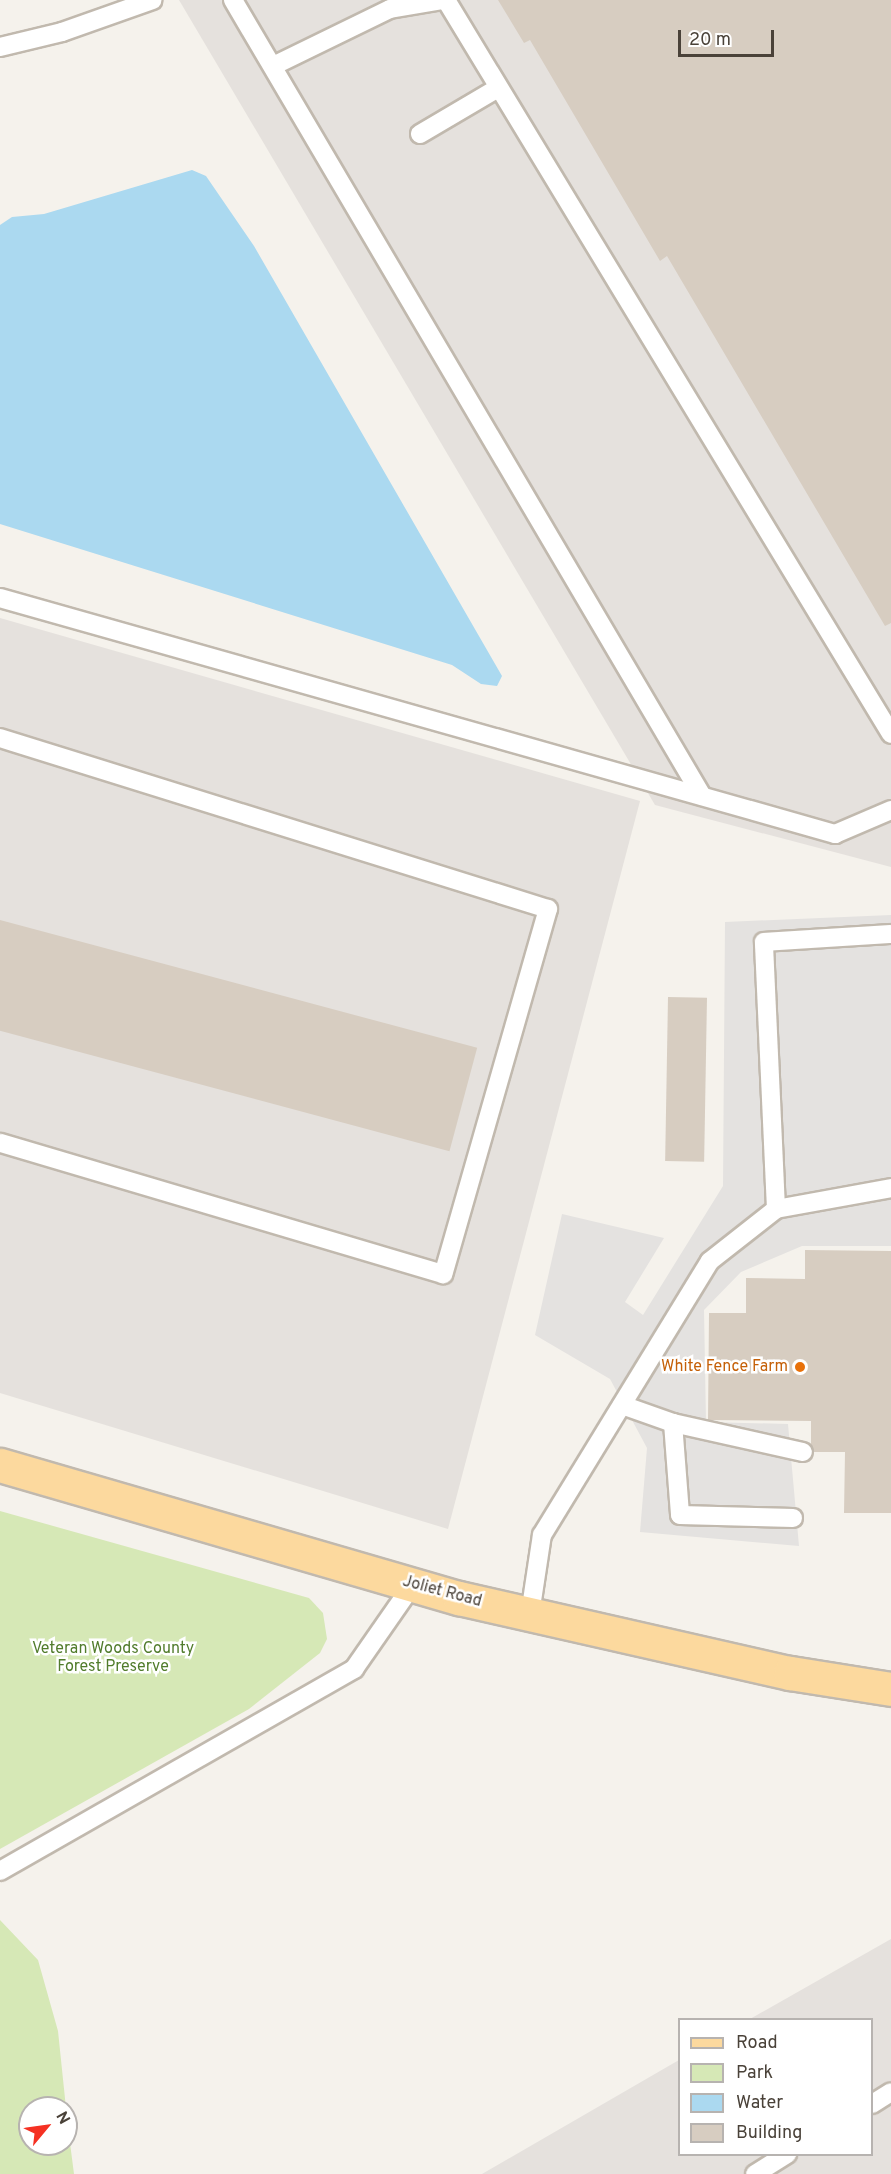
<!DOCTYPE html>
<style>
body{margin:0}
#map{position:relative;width:891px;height:2174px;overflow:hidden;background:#f5f2ec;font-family:Overpass,sans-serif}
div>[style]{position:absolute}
.industrial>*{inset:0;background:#e5e1dd}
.green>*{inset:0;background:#d6e8b6}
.parking>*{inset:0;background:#e4e2e0}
.water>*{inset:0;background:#abd9f0}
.building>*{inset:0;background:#d7cdc1;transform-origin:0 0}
.roads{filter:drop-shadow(2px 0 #c1b9ae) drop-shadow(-2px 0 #c1b9ae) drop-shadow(0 2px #c1b9ae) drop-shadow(0 -2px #c1b9ae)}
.service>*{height:18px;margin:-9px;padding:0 9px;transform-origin:9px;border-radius:9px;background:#fff}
.primary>*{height:33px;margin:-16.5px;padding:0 16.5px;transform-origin:16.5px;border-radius:16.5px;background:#fcd99e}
.dots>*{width:16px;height:16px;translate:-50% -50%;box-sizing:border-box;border:3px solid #fff;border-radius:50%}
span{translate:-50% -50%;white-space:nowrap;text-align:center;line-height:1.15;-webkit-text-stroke:5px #fff;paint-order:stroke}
.food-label{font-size:16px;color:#c56008}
.right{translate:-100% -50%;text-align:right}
.street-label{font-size:16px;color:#4a4239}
.park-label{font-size:16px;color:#517c2c}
.legend{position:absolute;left:678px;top:2018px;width:195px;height:138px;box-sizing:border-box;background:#fff;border:2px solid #b7b3b0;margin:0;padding:8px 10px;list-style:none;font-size:18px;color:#4a4239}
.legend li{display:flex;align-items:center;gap:12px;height:30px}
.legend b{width:30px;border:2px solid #b7b3b0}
.north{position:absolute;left:18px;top:2096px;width:60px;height:60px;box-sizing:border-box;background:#fff;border:2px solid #b7b3b0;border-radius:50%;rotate:61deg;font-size:16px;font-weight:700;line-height:24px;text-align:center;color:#4a4239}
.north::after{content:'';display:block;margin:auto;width:21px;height:27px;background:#f53123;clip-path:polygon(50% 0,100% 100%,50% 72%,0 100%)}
.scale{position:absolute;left:678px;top:30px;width:96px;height:27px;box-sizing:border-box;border:3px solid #4a4239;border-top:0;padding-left:8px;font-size:18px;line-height:21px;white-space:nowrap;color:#4a4239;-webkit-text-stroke:4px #fff;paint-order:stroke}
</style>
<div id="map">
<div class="industrial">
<i style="clip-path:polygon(179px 0,891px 0,891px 867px,655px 805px)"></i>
<i style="clip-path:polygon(0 618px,640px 801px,448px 1529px,0 1393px)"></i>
<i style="clip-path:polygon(891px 1939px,891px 2174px,482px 2174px,679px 2060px,680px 2154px,872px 2154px,872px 2020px,750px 2019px)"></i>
</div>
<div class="green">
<i style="clip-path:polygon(0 1511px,309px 1598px,323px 1613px,327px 1639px,320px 1653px,249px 1709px,0 1849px)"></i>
<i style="clip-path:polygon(0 1920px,38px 1960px,58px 2031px,66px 2108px,30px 2108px,30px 2144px,66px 2144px,66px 2112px,74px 2174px,0 2174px)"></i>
</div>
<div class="parking">
<i style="clip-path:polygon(891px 915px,891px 1246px,802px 1246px,741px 1272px,704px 1310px,706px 1422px,788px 1424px,799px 1546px,640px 1532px,647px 1448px,610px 1379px,535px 1335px,562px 1214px,664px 1238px,625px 1302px,643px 1315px,723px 1186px,725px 922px)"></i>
</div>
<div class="water">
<i style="clip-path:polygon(192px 170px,206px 176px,254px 246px,502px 676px,497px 686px,481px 684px,452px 665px,0 524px,0 225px,12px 217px,44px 214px)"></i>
</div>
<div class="building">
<i style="clip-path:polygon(498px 0,891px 0,891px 623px,885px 626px,667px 256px,660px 261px,530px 40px,524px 43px)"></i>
<i style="left:0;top:920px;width:494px;height:107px;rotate:15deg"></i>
<i style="left:668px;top:997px;width:39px;height:164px;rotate:1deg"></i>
<i style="clip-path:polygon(805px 1250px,891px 1251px,891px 1513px,844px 1513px,845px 1452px,811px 1452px,811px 1421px,708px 1420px,709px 1313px,746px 1313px,746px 1278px,805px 1279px)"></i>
</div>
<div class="roads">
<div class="service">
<i style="left:233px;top:0;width:924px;rotate:59.49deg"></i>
<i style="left:446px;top:0;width:858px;rotate:58.77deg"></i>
<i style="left:0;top:47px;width:64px;rotate:-13.6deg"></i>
<i style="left:62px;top:32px;width:96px;rotate:-19.4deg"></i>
<i style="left:273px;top:66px;width:130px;rotate:-26deg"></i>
<i style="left:390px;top:9px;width:54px;rotate:-9.6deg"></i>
<i style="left:420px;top:134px;width:91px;rotate:-30.5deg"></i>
<i style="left:0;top:598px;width:868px;rotate:15.78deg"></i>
<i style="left:835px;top:834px;width:61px;rotate:-23.2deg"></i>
<i style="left:0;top:738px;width:574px;rotate:17.33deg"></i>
<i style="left:548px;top:909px;width:380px;rotate:106deg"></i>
<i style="left:443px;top:1274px;width:462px;rotate:-163.5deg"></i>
<i style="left:776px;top:1209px;width:267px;rotate:-92.6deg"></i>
<i style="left:764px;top:942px;width:127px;rotate:-3.6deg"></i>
<i style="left:622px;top:1405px;width:54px;rotate:19.4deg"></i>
<i style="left:673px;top:1423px;width:92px;rotate:85.6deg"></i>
<i style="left:680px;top:1515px;width:113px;rotate:1.5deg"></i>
<i style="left:673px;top:1423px;width:133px;rotate:12.6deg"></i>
<i style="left:530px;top:1614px;width:80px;rotate:-81.4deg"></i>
<i style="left:542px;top:1535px;width:321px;rotate:-58.5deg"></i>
<i style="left:710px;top:1261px;width:84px;rotate:-38.2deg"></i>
<i style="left:776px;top:1209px;width:117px;rotate:-10.3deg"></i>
<i style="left:0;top:1871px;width:408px;rotate:-29.7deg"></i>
<i style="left:354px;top:1669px;width:103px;rotate:-55.2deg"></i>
<i style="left:872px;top:2104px;width:22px;rotate:-32deg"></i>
<i style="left:755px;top:2174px;width:38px;rotate:-32deg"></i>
</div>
<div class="primary">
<i style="left:0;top:1465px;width:478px;rotate:16.2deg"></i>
<i style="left:459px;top:1598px;width:339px;rotate:12.8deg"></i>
<i style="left:790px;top:1673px;width:102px;rotate:9deg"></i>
</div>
</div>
<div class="dots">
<i style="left:800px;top:1367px;background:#e8710a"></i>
</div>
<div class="food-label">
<span class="right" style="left:788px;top:1367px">White Fence Farm</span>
</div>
<div class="street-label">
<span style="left:442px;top:1592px;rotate:15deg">Joliet Road</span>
</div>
<div class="park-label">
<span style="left:113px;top:1658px">Veteran Woods County<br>Forest Preserve</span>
</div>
<ul class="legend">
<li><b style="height:8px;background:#fcd99e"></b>Road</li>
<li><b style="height:16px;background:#d6e8b6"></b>Park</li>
<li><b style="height:16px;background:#abd9f0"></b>Water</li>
<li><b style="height:16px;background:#d7cdc1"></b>Building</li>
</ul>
<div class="north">N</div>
<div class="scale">20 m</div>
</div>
